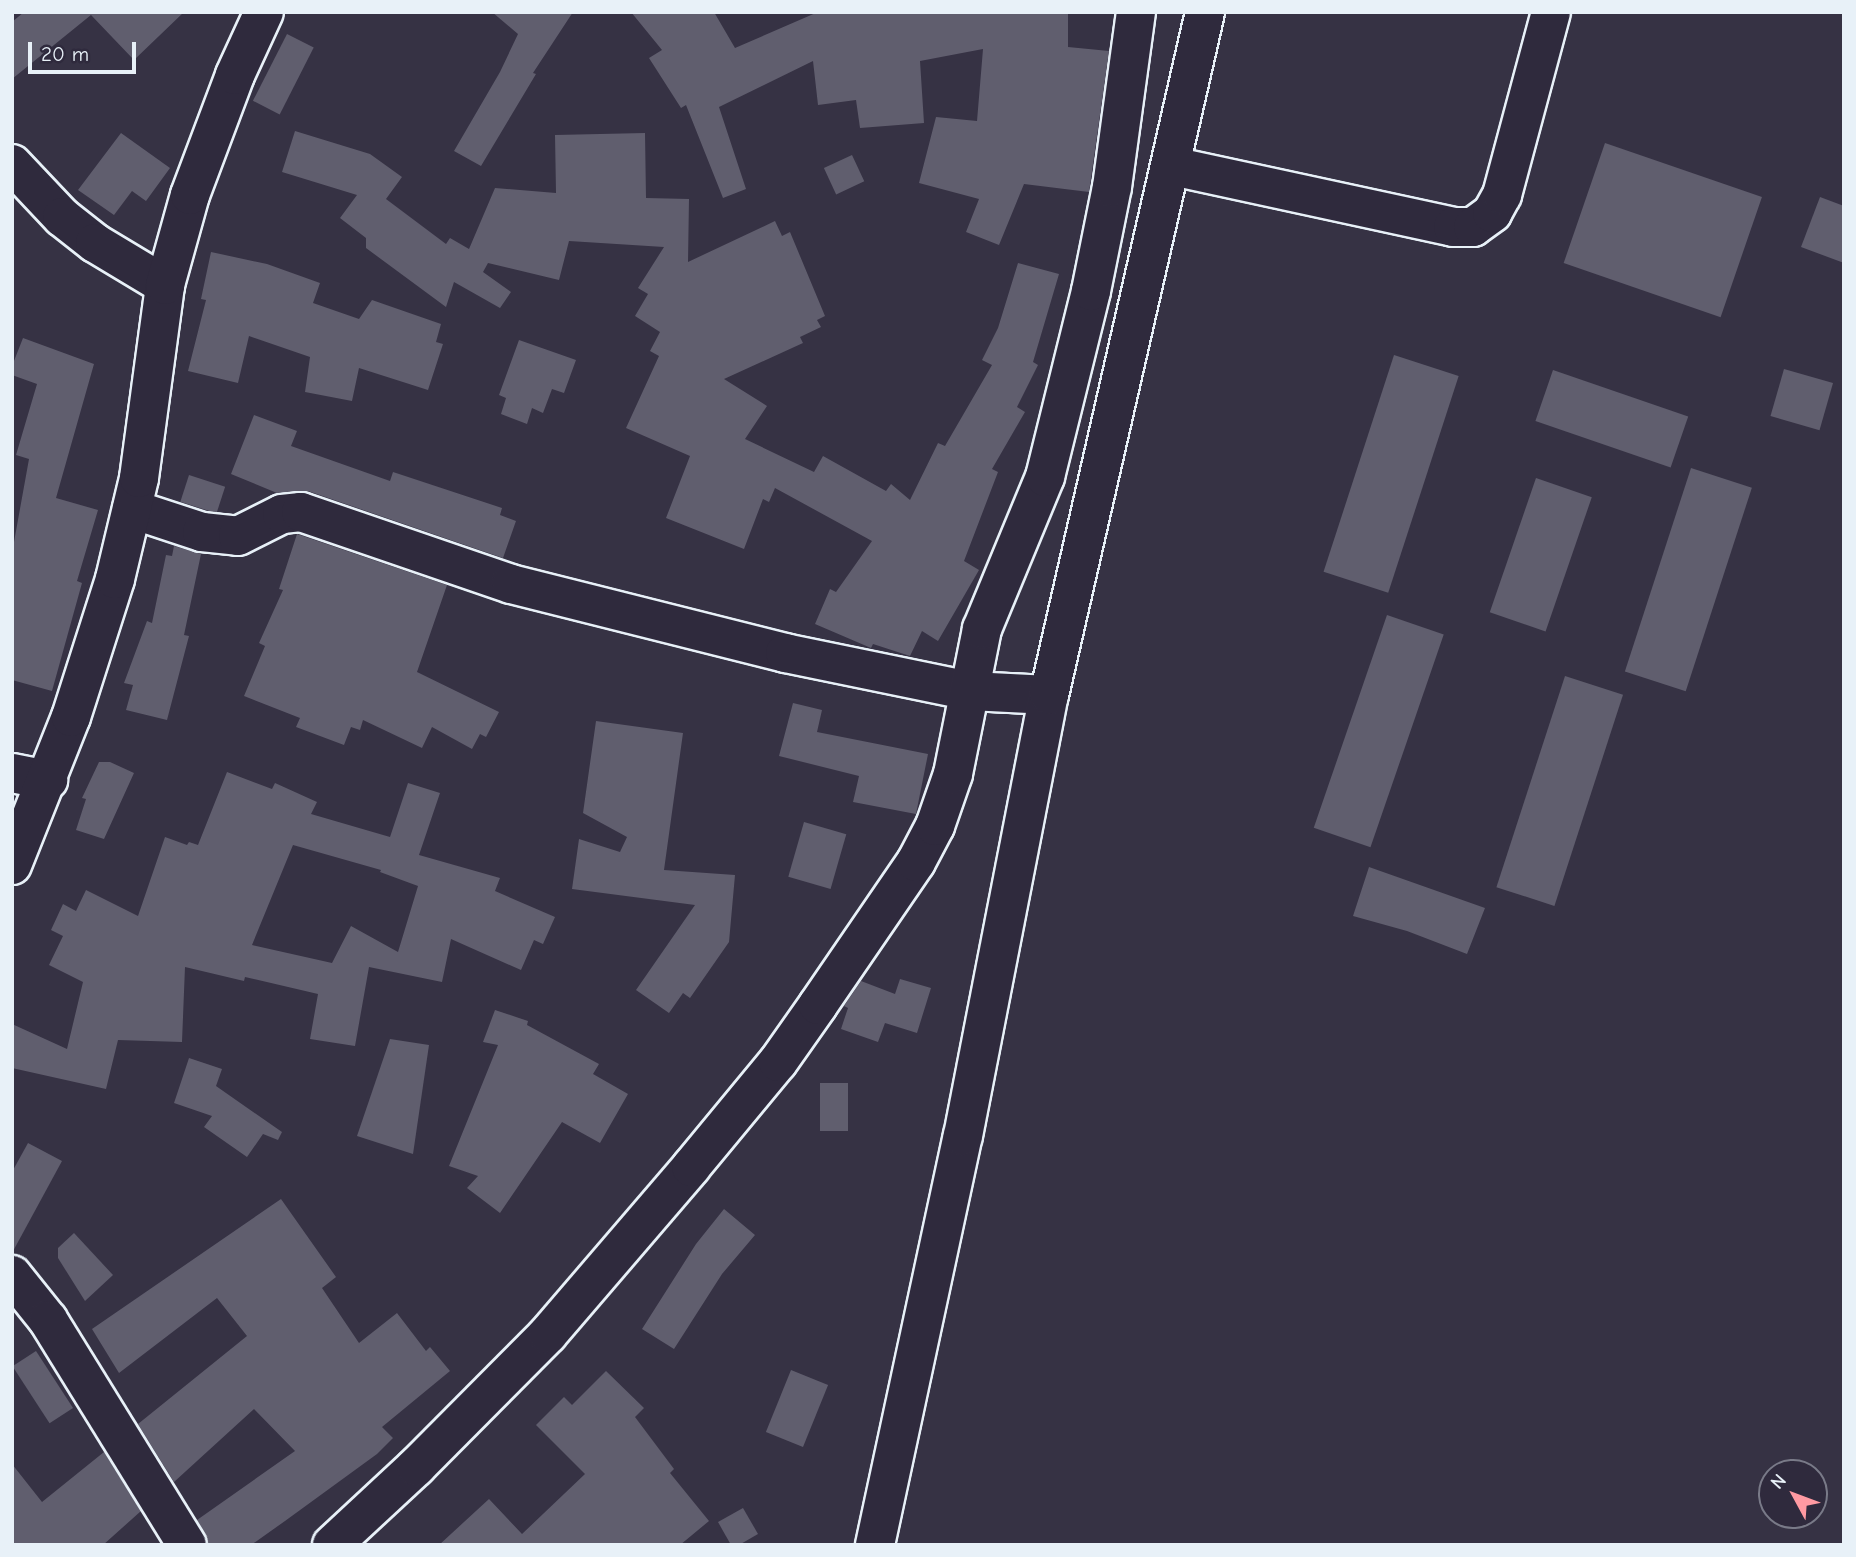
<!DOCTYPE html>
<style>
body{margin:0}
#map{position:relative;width:1856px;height:1557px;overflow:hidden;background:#363244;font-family:"Comic Neue",sans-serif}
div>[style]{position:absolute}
.building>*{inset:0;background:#605e6e;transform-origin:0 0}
.roads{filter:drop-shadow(2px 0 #e8f1f8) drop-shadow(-2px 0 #e8f1f8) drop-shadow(0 2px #e8f1f8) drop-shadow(0 -2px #e8f1f8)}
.minor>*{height:38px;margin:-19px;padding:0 19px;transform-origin:19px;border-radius:19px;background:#2f2a3d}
.secondary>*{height:38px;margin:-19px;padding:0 19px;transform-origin:19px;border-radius:19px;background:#2f2a3d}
span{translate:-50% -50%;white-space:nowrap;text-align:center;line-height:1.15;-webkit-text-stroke:5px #2f2a3d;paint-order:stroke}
.frame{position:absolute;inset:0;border:14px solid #e8f1f8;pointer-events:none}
.north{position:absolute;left:1758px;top:1459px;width:70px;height:70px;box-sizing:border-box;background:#2f2a3d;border:2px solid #797a88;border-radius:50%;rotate:311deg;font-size:19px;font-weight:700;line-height:28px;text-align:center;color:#e8f1f8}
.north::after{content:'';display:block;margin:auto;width:24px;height:32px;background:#ff9aa2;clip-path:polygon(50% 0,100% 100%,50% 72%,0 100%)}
.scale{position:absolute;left:28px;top:42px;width:108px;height:32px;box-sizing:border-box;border:4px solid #e8f1f8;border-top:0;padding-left:9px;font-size:21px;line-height:24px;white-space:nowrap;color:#e8f1f8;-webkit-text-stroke:5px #2f2a3d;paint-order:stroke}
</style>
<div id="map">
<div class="building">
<i style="clip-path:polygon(24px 12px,184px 12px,134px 60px,91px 15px,12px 79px,12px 22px)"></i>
<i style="clip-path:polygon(492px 12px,573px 12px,533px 73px,536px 74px,481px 166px,454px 151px,500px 72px,518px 34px)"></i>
<i style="clip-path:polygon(631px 12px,714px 12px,735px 48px,818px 12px,1068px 12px,1068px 47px,1109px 51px,1089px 192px,1024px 184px,999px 245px,966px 232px,979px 199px,919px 183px,936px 117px,977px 121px,983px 49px,920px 61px,924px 123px,860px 128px,856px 100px,818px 105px,813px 61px,719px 107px,746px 189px,723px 198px,686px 105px,681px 108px,649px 58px,662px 50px)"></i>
<i style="left:287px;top:34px;width:30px;height:75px;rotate:27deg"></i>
<i style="clip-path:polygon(295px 131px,370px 154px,402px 177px,386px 199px,446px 244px,450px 238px,469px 249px,495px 188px,556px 193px,555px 135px,645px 133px,646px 198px,689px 199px,688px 262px,775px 221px,782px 236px,790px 232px,825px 316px,817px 320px,821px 327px,800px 337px,803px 343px,724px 379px,767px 406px,745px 439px,814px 472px,823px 456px,886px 491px,891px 484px,910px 500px,938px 443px,945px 446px,992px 365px,982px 360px,998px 328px,1018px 263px,1059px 274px,1033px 362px,1038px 365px,1017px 407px,1025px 412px,992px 469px,998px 472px,964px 561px,979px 570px,938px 641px,922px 631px,910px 656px,873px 644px,871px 648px,815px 624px,830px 589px,836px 592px,872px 541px,775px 488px,769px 502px,763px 499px,744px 549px,666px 518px,690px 456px,626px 428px,659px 356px,650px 351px,660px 332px,635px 316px,648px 294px,638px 288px,664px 247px,569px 241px,559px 280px,488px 263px,483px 272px,511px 292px,500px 308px,454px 282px,446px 307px,366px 248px,366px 238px,340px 218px,357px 195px,282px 172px)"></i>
<i style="clip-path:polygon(121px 133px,170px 168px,146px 201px,132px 191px,114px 215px,78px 190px)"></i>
<i style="left:1605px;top:143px;width:166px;height:127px;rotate:19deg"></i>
<i style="left:852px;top:155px;width:29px;height:31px;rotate:65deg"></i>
<i style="clip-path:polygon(1820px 197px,1844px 206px,1844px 263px,1801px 247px)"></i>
<i style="clip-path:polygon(211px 252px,267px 264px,320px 283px,313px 303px,359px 319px,372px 300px,441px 324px,436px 342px,443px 344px,428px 390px,359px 368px,352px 401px,305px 392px,310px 357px,249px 336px,238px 383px,188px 371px,206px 300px,201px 299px)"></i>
<i style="clip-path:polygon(23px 338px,94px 364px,56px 498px,98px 510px,77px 581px,82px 583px,52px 691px,12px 680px,12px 553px,29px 459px,16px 455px,37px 384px,12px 375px,12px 366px)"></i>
<i style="clip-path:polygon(519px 340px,576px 360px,564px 393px,552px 389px,543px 413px,532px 408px,527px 424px,501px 414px,506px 398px,499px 395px)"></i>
<i style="left:1394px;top:355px;width:68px;height:228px;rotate:18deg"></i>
<i style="left:1784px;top:369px;width:51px;height:49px;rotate:16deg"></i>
<i style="left:1553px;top:370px;width:143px;height:54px;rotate:19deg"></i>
<i style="clip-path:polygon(254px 415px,297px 431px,291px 446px,390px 481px,393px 472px,502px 508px,500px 515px,516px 521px,503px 558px,308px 491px,277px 493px,231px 474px)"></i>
<i style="left:1691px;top:468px;width:64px;height:214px;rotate:18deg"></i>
<i style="left:189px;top:475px;width:38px;height:28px;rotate:18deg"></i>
<i style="left:1536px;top:478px;width:59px;height:142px;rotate:19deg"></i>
<i style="clip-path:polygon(297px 534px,447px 585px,417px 672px,499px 712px,486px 737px,480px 734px,472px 749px,432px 727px,422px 748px,363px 720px,360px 730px,351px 727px,344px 745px,296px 727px,300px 718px,244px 696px,265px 646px,259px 643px,283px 590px,279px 589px)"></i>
<i style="clip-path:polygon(174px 546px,201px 554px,184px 635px,189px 636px,167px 720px,126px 710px,133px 685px,124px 683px,147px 621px,152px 623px,166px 555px,172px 556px)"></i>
<i style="left:1387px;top:615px;width:60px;height:225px;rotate:19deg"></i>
<i style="left:1565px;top:676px;width:61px;height:222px;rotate:18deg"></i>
<i style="clip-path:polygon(793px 703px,822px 710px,817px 732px,928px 754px,916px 814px,853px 802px,859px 776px,779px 756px)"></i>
<i style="clip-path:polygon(596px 721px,683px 733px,664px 870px,735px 875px,729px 942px,690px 998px,683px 993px,669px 1013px,636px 990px,695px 905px,572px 889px,579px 839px,620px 852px,627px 837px,583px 813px)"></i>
<i style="clip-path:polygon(99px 762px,110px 762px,134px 773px,104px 839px,76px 830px,86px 799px,82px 798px)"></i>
<i style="clip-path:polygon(evenodd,227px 772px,272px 789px,275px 783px,317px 802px,311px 814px,390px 837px,408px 783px,440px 793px,419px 855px,500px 878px,495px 891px,555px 917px,543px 944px,534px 940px,521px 970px,451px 939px,442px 982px,369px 967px,355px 1046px,310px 1039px,318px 994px,245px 977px,244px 981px,185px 967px,182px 1042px,118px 1040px,106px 1089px,12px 1068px,12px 1024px,67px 1049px,83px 982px,49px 965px,63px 936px,51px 930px,63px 904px,76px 911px,86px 890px,138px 916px,165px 837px,187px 845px,189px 842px,198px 845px,227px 772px,293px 845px,381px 870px,380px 872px,418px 886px,398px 952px,351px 926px,332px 963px,252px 945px,293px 845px)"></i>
<i style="left:804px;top:822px;width:44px;height:57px;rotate:16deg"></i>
<i style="clip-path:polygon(1369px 867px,1485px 908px,1467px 954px,1407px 931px,1353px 916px)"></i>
<i style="clip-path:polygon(900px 979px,931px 988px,917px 1033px,885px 1023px,878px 1042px,841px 1029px,848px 1008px,844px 1006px,861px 981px,895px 994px)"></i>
<i style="clip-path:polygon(495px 1010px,528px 1021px,527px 1025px,599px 1064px,593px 1074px,628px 1094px,600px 1143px,562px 1122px,500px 1213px,467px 1188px,478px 1176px,449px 1166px,498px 1045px,483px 1042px)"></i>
<i style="clip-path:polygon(390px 1039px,429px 1045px,413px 1154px,357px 1136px)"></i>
<i style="clip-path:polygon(189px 1058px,222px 1069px,216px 1086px,282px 1132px,278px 1140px,263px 1134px,247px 1157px,204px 1127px,212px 1116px,174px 1103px)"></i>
<i style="left:820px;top:1083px;width:28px;height:48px"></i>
<i style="clip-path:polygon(28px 1143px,62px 1161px,12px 1253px,12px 1172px)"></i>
<i style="clip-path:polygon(281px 1199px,336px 1277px,322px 1288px,359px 1343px,397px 1313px,426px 1351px,430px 1347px,450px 1371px,382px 1427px,393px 1438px,377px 1454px,285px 1521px,251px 1545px,209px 1545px,197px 1520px,295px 1451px,254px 1409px,174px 1482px,138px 1424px,247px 1336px,217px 1298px,119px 1373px,92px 1329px)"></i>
<i style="clip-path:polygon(724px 1209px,755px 1235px,722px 1274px,674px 1349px,642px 1329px,696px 1244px)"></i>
<i style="clip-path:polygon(74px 1233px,113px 1275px,85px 1301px,58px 1258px,58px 1248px)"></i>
<i style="left:36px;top:1351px;width:68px;height:28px;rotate:57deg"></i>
<i style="left:791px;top:1370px;width:40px;height:67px;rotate:22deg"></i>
<i style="clip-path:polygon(606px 1371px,644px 1408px,635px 1417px,674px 1469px,670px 1473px,709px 1521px,680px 1545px,439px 1545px,489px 1499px,522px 1534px,585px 1474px,536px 1425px,564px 1397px,572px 1405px)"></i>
<i style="clip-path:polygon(104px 1452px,141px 1511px,103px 1545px,12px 1545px,12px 1464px,42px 1502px)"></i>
<i style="clip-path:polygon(743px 1508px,758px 1534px,739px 1545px,731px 1545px,718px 1522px)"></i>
</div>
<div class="roads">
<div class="minor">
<i style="left:12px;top:164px;width:73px;rotate:46.7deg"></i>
<i style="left:62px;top:217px;width:42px;rotate:38.2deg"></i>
<i style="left:95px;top:243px;width:82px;rotate:31deg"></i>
<i style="left:1172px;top:166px;width:288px;rotate:12.2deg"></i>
<i style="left:1453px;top:227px;width:20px"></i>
<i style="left:1473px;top:227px;width:24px;rotate:-36deg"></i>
<i style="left:1492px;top:213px;width:21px;rotate:-61deg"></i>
<i style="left:1502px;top:195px;width:189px;rotate:-75deg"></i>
<i style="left:132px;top:509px;width:74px;rotate:18.2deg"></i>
<i style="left:202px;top:532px;width:36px;rotate:6deg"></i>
<i style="left:238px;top:536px;width:49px;rotate:-26.6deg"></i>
<i style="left:282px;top:514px;width:19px;rotate:-6deg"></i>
<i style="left:301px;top:512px;width:222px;rotate:18.9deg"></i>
<i style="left:511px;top:584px;width:283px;rotate:14.1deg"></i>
<i style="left:785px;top:653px;width:189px;rotate:11.6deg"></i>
<i style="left:970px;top:691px;width:79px;rotate:2.9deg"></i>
<i style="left:12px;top:773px;width:37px;rotate:11deg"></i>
<i style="left:12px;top:865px;width:159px;rotate:-68.3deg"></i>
<i style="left:71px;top:717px;width:145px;rotate:-72.3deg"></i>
<i style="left:115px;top:579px;width:104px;rotate:-76.6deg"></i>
<i style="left:139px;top:478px;width:195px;rotate:-82.3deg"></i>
<i style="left:165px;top:285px;width:93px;rotate:-74.5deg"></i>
<i style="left:190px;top:195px;width:128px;rotate:-69.4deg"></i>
<i style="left:235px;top:75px;width:69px;rotate:-65.3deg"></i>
<i style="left:12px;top:1275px;width:58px;rotate:51.3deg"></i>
<i style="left:48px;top:1320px;width:264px;rotate:58.3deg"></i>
<i style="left:332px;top:1545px;width:115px;rotate:-42.9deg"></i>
<i style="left:416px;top:1467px;width:187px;rotate:-45.2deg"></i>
<i style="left:548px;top:1334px;width:220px;rotate:-49.4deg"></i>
<i style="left:691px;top:1167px;width:136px;rotate:-50.4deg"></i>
<i style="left:778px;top:1062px;width:70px;rotate:-54.9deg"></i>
<i style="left:818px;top:1005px;width:173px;rotate:-55.6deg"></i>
<i style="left:916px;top:862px;width:41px;rotate:-62.2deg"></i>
<i style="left:935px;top:826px;width:55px;rotate:-70.9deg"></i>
<i style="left:953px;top:774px;width:148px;rotate:-78.7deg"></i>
<i style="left:982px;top:629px;width:165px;rotate:-67.5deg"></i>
<i style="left:1045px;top:477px;width:192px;rotate:-76.1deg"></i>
<i style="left:1091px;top:291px;width:106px;rotate:-78.6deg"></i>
<i style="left:1112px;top:187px;width:177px;rotate:-82.2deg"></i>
</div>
<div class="secondary">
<i style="left:875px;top:1545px;width:418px;rotate:-77.9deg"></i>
<i style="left:963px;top:1136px;width:449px;rotate:-79deg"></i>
<i style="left:1049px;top:695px;width:701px;rotate:-77.13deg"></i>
</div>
</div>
<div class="frame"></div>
<div class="north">N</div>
<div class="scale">20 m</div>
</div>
